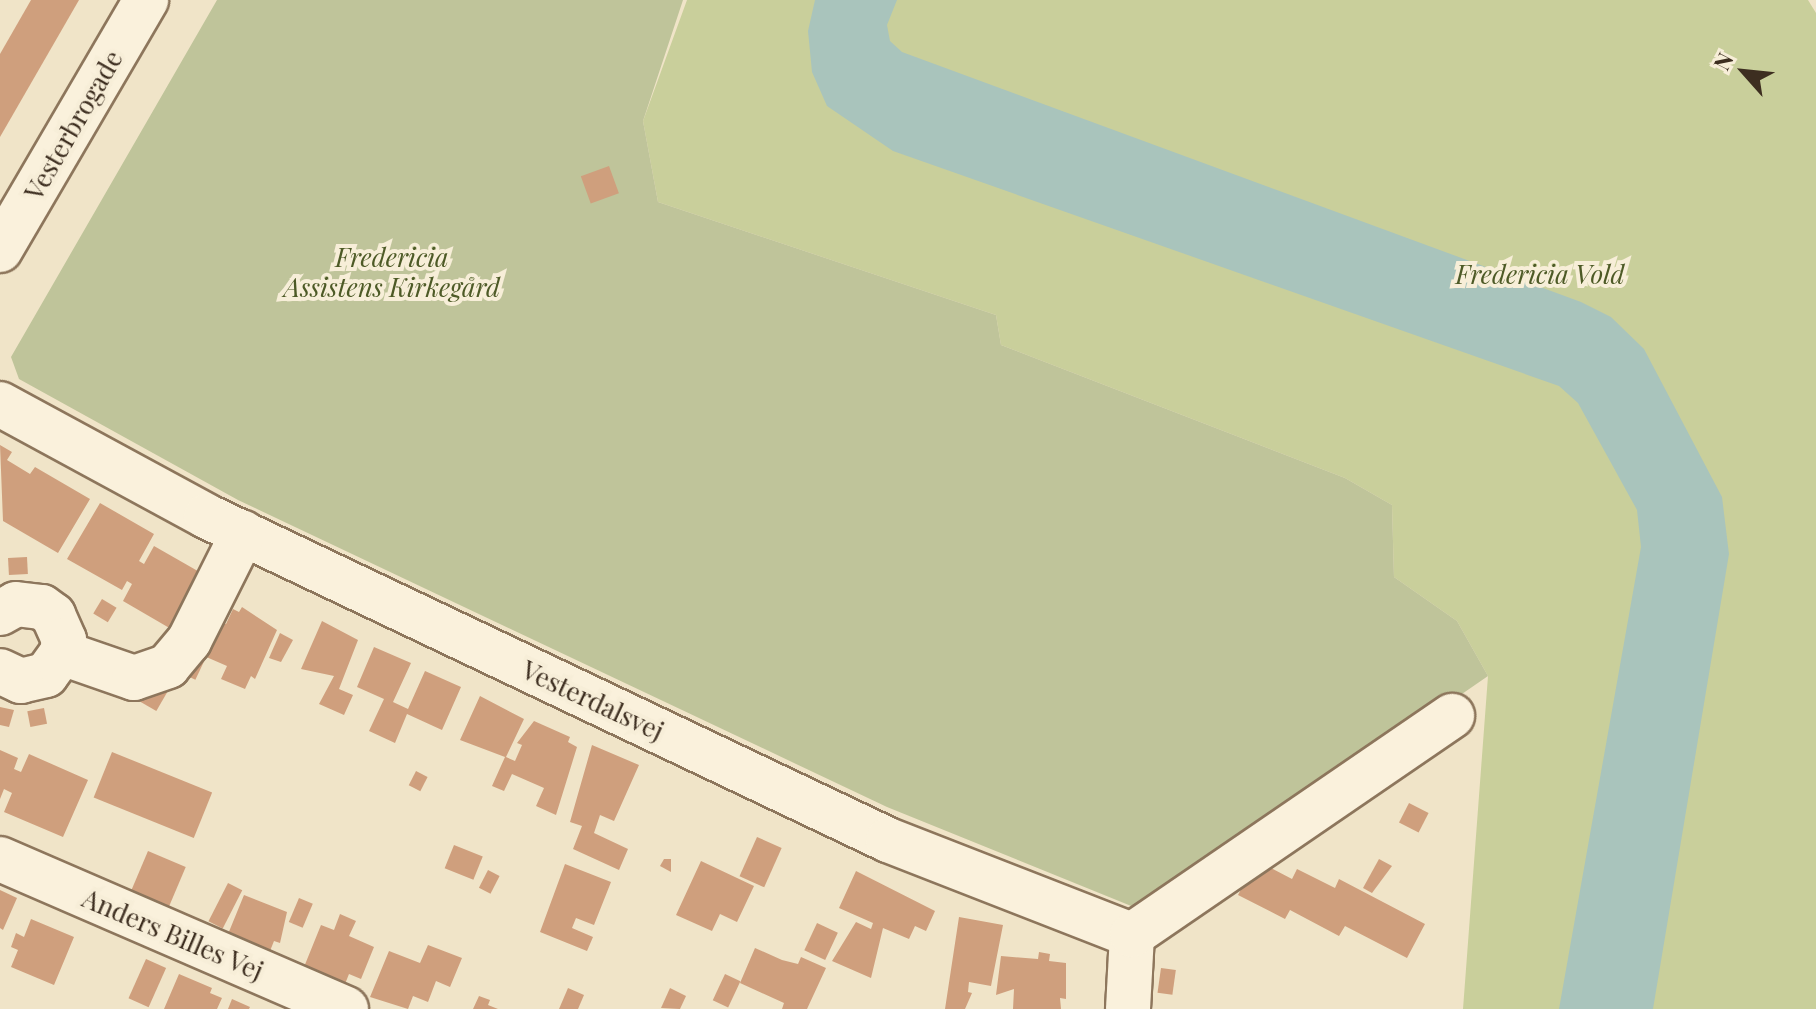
<!DOCTYPE html>
<meta charset="utf-8">
<style>
body{margin:0}
#map{position:relative;width:1816px;height:1009px;overflow:hidden;background:#f0e4c8;font-family:"Playfair Display",serif}
div>[style]{position:absolute}
.green>*{inset:0;background:#c9cf9b}
.cemetery>*{inset:0;background:#bfc49a}
.water>*{inset:0;background:#a9c4bc}
.building>*{inset:0;background:#cf9f7d;transform-origin:0 0}
.roads{filter:drop-shadow(2px 0 #8d765c) drop-shadow(-2px 0 #8d765c) drop-shadow(0 2px #8d765c) drop-shadow(0 -2px #8d765c)}
.minor>*{height:44px;margin:-22px;padding:0 22px;transform-origin:22px;border-radius:22px;background:#faf1dc}
span{translate:-50% -50%;white-space:nowrap;text-align:center;line-height:1.15;-webkit-text-stroke:8px #f7eed8;paint-order:stroke}
.street-label{font-size:26px;color:#3d2e20}
.park-label{font-size:26px;color:#4d5a26;font-style:italic}
.north{position:absolute;left:1704px;top:32px;width:80px;height:80px;-webkit-text-stroke:6px #f7eed8;paint-order:stroke;rotate:297deg;font-size:22px;font-weight:700;line-height:32px;text-align:center;color:#3d2e20}
.north::after{content:'';display:block;margin:auto;width:28px;height:36px;background:#3d2e20;clip-path:polygon(50% 0,100% 100%,50% 72%,0 100%)}
</style>
<div id="map">
<div class="green">
<i style="clip-path:polygon(687px 0,1808px 0,1816px 13px,1816px 1009px,1463px 1009px,1488px 676px,1457px 621px,1394px 577px,1392px 505px,1345px 478px,1001px 345px,996px 315px,658px 202px,643px 121px)"></i>
</div>
<div class="cemetery">
<i style="clip-path:polygon(217px 0,683px 0,643px 121px,658px 202px,996px 315px,1001px 345px,1345px 478px,1392px 505px,1394px 577px,1457px 621px,1488px 676px,1146px 912px,887px 807px,238px 500px,19px 379px,11px 357px)"></i>
</div>
<div class="water">
<i style="clip-path:polygon(815px 0,897px 0,887px 25px,890px 41px,902px 52px,1581px 302px,1611px 317px,1644px 349px,1722px 497px,1729px 554px,1653px 1009px,1559px 1009px,1641px 547px,1637px 510px,1578px 403px,1559px 386px,893px 151px,827px 106px,812px 72px,808px 31px)"></i>
</div>
<div class="building">
<i style="clip-path:polygon(31px 0,79px 0,0 137px,0 54px)"></i>
<i style="left:609px;top:166px;width:29px;height:30px;rotate:70deg"></i>
<i style="clip-path:polygon(0 445px,12px 452px,7px 460px,30px 474px,35px 467px,90px 499px,58px 553px,3px 521px)"></i>
<i style="clip-path:polygon(100px 503px,154px 534px,139px 561px,144px 564px,154px 546px,210px 578px,178px 633px,123px 601px,132px 584px,127px 581px,122px 590px,67px 559px)"></i>
<i style="left:27px;top:557px;width:17px;height:19px;rotate:87deg"></i>
<i style="left:102px;top:599px;width:17px;height:17px;rotate:31deg"></i>
<i style="clip-path:polygon(242px 607px,277px 630px,255px 679px,251px 676px,245px 689px,221px 679px,227px 666px,204px 656px,219px 621px,226px 624px,233px 609px,239px 612px)"></i>
<i style="clip-path:polygon(322px 621px,358px 640px,339px 689px,353px 695px,344px 715px,319px 704px,334px 676px,301px 669px)"></i>
<i style="clip-path:polygon(280px 633px,293px 640px,281px 662px,269px 658px)"></i>
<i style="clip-path:polygon(374px 647px,411px 663px,393px 702px,408px 709px,425px 671px,461px 687px,442px 730px,407px 714px,395px 743px,369px 731px,384px 699px,357px 687px)"></i>
<i style="left:192px;top:654px;width:14px;height:22px;rotate:25deg"></i>
<i style="left:150px;top:682px;width:20px;height:22px;rotate:30deg"></i>
<i style="clip-path:polygon(480px 696px,524px 719px,506px 757px,515px 761px,522px 745px,517px 743px,534px 721px,570px 737px,568px 742px,577px 747px,556px 815px,536px 806px,544px 788px,512px 774px,504px 791px,492px 786px,505px 757px,460px 740px)"></i>
<i style="clip-path:polygon(0 707px,14px 710px,9px 727px,0 725px)"></i>
<i style="left:44px;top:708px;width:16px;height:17px;rotate:79deg"></i>
<i style="clip-path:polygon(592px 745px,639px 765px,614px 821px,600px 815px,594px 833px,628px 849px,619px 870px,573px 849px,582px 826px,570px 822px)"></i>
<i style="clip-path:polygon(0 750px,18px 758px,14px 769px,21px 772px,29px 754px,88px 780px,63px 837px,4px 812px,12px 793px,4px 789px,0 799px)"></i>
<i style="left:112px;top:752px;width:108px;height:49px;rotate:22deg"></i>
<i style="left:416px;top:771px;width:13px;height:16px;rotate:27deg"></i>
<i style="left:1409px;top:803px;width:22px;height:22px;rotate:27deg"></i>
<i style="left:757px;top:837px;width:27px;height:43px;rotate:24deg"></i>
<i style="left:454px;top:845px;width:31px;height:25px;rotate:22deg"></i>
<i style="left:148px;top:851px;width:41px;height:45px;rotate:23deg"></i>
<i style="clip-path:polygon(664px 859px,671px 859px,671px 872px,660px 866px)"></i>
<i style="clip-path:polygon(1379px 859px,1392px 866px,1372px 893px,1363px 888px)"></i>
<i style="clip-path:polygon(1256px 860px,1292px 879px,1297px 869px,1335px 888px,1339px 879px,1425px 924px,1407px 958px,1345px 926px,1339px 936px,1290px 910px,1285px 919px,1238px 895px)"></i>
<i style="clip-path:polygon(701px 861px,754px 886px,737px 922px,720px 914px,712px 931px,676px 915px)"></i>
<i style="clip-path:polygon(565px 864px,611px 882px,594px 925px,576px 918px,572px 928px,593px 937px,587px 951px,540px 932px)"></i>
<i style="left:488px;top:870px;width:13px;height:20px;rotate:27deg"></i>
<i style="clip-path:polygon(856px 871px,935px 911px,926px 931px,915px 926px,909px 939px,883px 928px,871px 978px,832px 961px,856px 922px,871px 929px,873px 923px,839px 908px)"></i>
<i style="left:228px;top:883px;width:16px;height:43px;rotate:27deg"></i>
<i style="clip-path:polygon(0 890px,17px 898px,3px 930px,0 928px)"></i>
<i style="clip-path:polygon(244px 895px,287px 912px,280px 943px,274px 941px,268px 956px,226px 939px)"></i>
<i style="left:299px;top:898px;width:15px;height:26px;rotate:23deg"></i>
<i style="clip-path:polygon(340px 914px,356px 921px,349px 936px,374px 947px,361px 979px,349px 974px,345px 984px,304px 967px,321px 925px,334px 930px)"></i>
<i style="clip-path:polygon(959px 917px,1003px 925px,991px 986px,969px 982px,968px 992px,972px 993px,965px 1009px,945px 1009px)"></i>
<i style="clip-path:polygon(31px 919px,74px 937px,54px 985px,11px 967px,18px 950px,11px 947px,16px 933px,24px 937px)"></i>
<i style="left:817px;top:923px;width:23px;height:30px;rotate:25deg"></i>
<i style="clip-path:polygon(428px 945px,462px 958px,450px 987px,436px 981px,428px 1002px,413px 996px,408px 1009px,370px 997px,389px 951px,420px 963px)"></i>
<i style="clip-path:polygon(755px 948px,782px 960px,798px 964px,801px 957px,826px 968px,807px 1009px,782px 1009px,784px 1003px,740px 983px)"></i>
<i style="clip-path:polygon(1039px 952px,1050px 954px,1049px 961px,1066px 963px,1066px 999px,1060px 998px,1061px 1009px,1013px 1009px,1014px 989px,996px 995px,1001px 956px,1038px 959px)"></i>
<i style="left:146px;top:959px;width:22px;height:43px;rotate:24deg"></i>
<i style="left:1161px;top:968px;width:15px;height:25px;rotate:8deg"></i>
<i style="clip-path:polygon(179px 974px,212px 988px,210px 993px,222px 998px,217px 1009px,164px 1009px)"></i>
<i style="left:725px;top:974px;width:17px;height:29px;rotate:25deg"></i>
<i style="clip-path:polygon(568px 988px,584px 995px,578px 1009px,559px 1009px)"></i>
<i style="clip-path:polygon(670px 988px,686px 996px,680px 1009px,661px 1008px)"></i>
<i style="clip-path:polygon(479px 996px,490px 1000px,488px 1005px,498px 1009px,473px 1009px)"></i>
<i style="clip-path:polygon(232px 999px,250px 1007px,249px 1009px,228px 1009px)"></i>
</div>
<div class="roads">
<div class="minor">
<i style="left:0;top:250px;width:290px;rotate:-59.7deg"></i>
<i style="left:0;top:404px;width:234px;rotate:28.5deg"></i>
<i style="left:206px;top:516px;width:755px;rotate:25.41deg"></i>
<i style="left:888px;top:840px;width:262px;rotate:21.3deg"></i>
<i style="left:1132px;top:935px;width:74px;rotate:93.1deg"></i>
<i style="left:0;top:613px;width:18px;rotate:-29deg"></i>
<i style="left:16px;top:604px;width:26px;rotate:7deg"></i>
<i style="left:42px;top:607px;width:14px;rotate:36deg"></i>
<i style="left:53px;top:615px;width:27px;rotate:66deg"></i>
<i style="left:64px;top:640px;width:13px;rotate:99deg"></i>
<i style="left:62px;top:653px;width:27px;rotate:126deg"></i>
<i style="left:46px;top:675px;width:26px;rotate:167deg"></i>
<i style="left:21px;top:681px;width:23px;rotate:-155deg"></i>
<i style="left:62px;top:653px;width:76px;rotate:19.1deg"></i>
<i style="left:134px;top:678px;width:36px;rotate:-19deg"></i>
<i style="left:168px;top:666px;width:33px;rotate:-50deg"></i>
<i style="left:189px;top:641px;width:121px;rotate:-63.4deg"></i>
<i style="left:0;top:859px;width:377px;rotate:23.4deg"></i>
<i style="left:1132px;top:935px;width:388px;rotate:-34.4deg"></i>
</div>
</div>
<div class="street-label">
<span style="left:73px;top:125px;rotate:-60deg">Vesterbrogade</span>
<span style="left:593px;top:700px;rotate:25deg">Vesterdalsvej</span>
<span style="left:173px;top:934px;rotate:23deg">Anders Billes Vej</span>
</div>
<div class="park-label">
<span style="left:392px;top:272px">Fredericia<br>Assistens Kirkegård</span>
<span style="left:1540px;top:274px">Fredericia Vold</span>
</div>
<div class="north">N</div>
</div>
